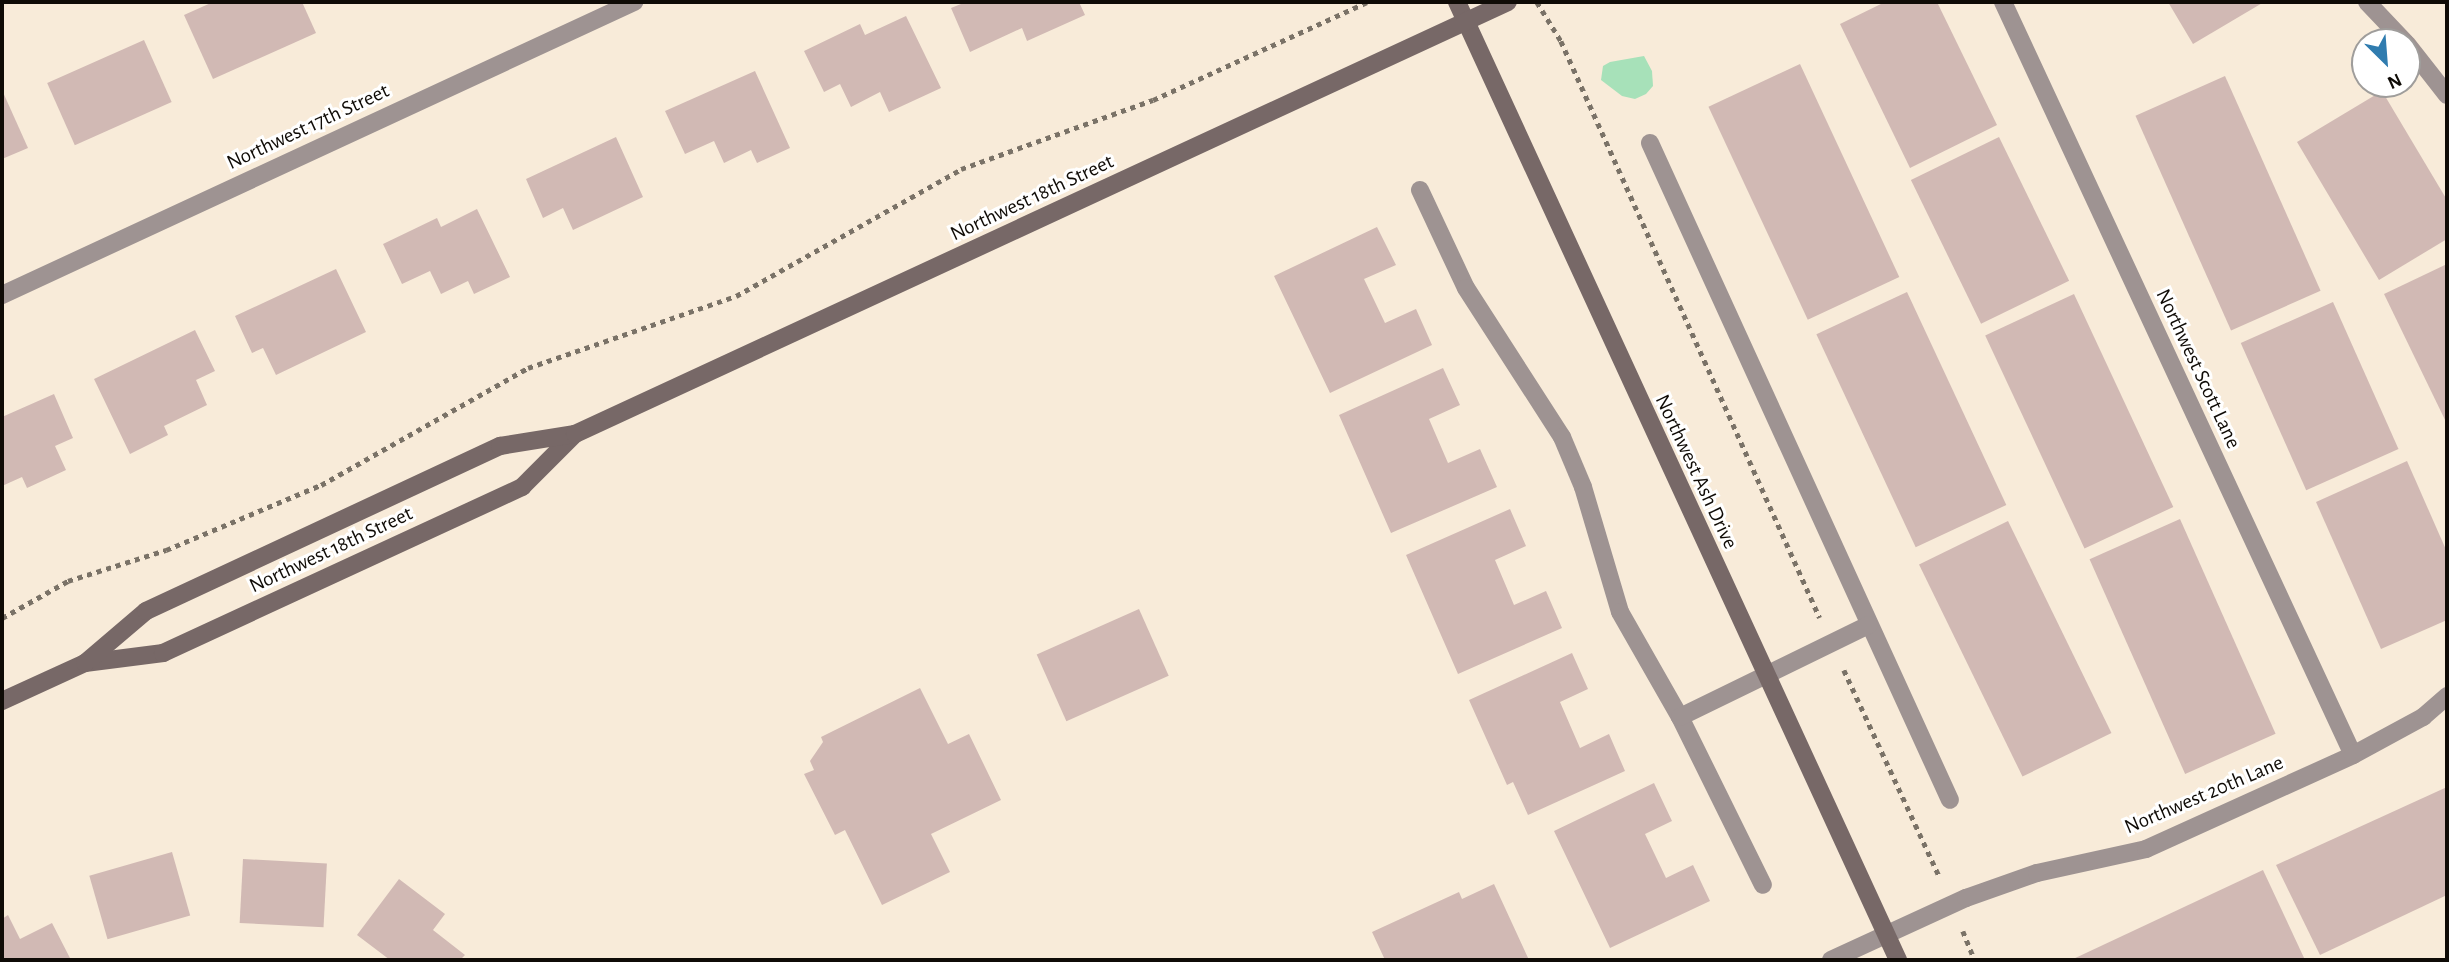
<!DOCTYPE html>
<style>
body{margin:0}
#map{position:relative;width:2449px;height:962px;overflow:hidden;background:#f8ebd9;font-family:"Alegreya Sans",sans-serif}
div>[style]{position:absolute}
.green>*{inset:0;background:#a7e1b9}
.building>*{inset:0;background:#d1b9b4;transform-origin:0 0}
.path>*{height:4.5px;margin-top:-2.25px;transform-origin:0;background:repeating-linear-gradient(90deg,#7a7267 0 5px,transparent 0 10px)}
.street>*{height:18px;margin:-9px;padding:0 9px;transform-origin:9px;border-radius:9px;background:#9e9392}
.secondary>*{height:18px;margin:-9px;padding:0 9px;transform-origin:9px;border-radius:9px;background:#776867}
span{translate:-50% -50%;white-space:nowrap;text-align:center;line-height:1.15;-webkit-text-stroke:6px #fff;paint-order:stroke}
.street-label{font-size:21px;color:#0f0b06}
.frame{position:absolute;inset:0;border:4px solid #0f0b06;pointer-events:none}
.north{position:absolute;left:2351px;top:28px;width:70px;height:70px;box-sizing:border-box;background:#fff;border:2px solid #9f9d9b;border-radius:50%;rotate:155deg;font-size:19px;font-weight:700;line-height:28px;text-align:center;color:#0f0b06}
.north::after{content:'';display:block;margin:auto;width:24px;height:32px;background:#307caf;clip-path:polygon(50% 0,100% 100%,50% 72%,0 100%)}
</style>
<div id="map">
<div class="green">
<i style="clip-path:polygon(1644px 56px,1652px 71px,1653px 86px,1646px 94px,1635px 99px,1622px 96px,1601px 80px,1603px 66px,1610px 62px)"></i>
</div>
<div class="building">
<i style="clip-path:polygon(213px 2px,302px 2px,316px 33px,213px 79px,184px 15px)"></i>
<i style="clip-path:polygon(966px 2px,1079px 2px,1085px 15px,1027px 41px,1022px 28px,970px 52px,951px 8px)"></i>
<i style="clip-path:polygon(1885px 2px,1937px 2px,1997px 125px,1910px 168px,1840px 24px)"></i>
<i style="clip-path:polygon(2168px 2px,2264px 2px,2193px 44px)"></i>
<i style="clip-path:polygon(906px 16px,941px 88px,889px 112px,880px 92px,851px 107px,840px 84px,824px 92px,804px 51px,860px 24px,865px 35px)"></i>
<i style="left:144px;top:40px;width:68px;height:106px;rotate:66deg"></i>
<i style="left:1800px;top:64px;width:235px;height:101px;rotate:65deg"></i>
<i style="clip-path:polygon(755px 71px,790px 148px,757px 163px,751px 150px,724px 163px,714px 141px,685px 154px,665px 111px)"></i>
<i style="left:2225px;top:76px;width:235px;height:98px;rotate:66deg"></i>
<i style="clip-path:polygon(2px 90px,28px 148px,2px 159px)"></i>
<i style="clip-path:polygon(2382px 91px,2447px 200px,2447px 239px,2379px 280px,2297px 142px)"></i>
<i style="clip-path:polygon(616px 137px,643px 197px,573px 230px,563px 208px,543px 218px,526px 179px)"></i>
<i style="left:1999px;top:137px;width:160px;height:98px;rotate:64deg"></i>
<i style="clip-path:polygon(477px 209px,510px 277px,474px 294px,468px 281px,441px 294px,430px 271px,402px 284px,383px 244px,437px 218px,441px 227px)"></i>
<i style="clip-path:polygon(1377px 227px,1396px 265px,1364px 279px,1385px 323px,1416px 309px,1432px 345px,1330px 393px,1274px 276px)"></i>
<i style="clip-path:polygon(2447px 264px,2447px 424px,2384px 294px)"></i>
<i style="clip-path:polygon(336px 269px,366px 332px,276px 375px,263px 348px,252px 353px,235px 316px)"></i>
<i style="left:1907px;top:292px;width:235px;height:100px;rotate:65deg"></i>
<i style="left:2074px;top:294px;width:235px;height:98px;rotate:65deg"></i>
<i style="left:2333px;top:302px;width:161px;height:101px;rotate:66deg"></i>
<i style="clip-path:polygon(195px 330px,215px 371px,196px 380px,207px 405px,164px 426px,168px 435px,130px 454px,94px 379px)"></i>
<i style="clip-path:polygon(1443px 368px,1460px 405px,1429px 419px,1448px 463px,1480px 449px,1497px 487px,1391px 533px,1339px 415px)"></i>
<i style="clip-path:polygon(54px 394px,73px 438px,55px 446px,66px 470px,27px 488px,22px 477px,2px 486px,2px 417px)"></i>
<i style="clip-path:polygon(2407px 461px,2447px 552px,2447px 620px,2381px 649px,2316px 502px)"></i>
<i style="clip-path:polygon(1510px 509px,1526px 546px,1495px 560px,1514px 605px,1546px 591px,1562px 628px,1458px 674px,1406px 555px)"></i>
<i style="left:2180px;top:519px;width:235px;height:99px;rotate:66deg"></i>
<i style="left:2008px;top:521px;width:236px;height:99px;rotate:64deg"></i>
<i style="left:1139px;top:609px;width:73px;height:112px;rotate:66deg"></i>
<i style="clip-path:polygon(1572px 653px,1588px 689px,1560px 702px,1580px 748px,1609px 734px,1625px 771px,1528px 815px,1513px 782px,1507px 785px,1469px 700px)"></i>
<i style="clip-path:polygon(920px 688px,948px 744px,969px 734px,1001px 800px,931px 834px,950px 872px,882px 905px,845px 830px,835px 835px,804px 774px,814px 770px,810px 761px,823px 742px,821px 737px)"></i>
<i style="clip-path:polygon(1654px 783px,1672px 821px,1645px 834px,1666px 878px,1693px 865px,1710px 901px,1610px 948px,1554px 831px)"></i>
<i style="clip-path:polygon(2447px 787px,2447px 895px,2320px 955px,2276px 865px)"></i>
<i style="left:172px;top:852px;width:66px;height:86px;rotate:74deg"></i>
<i style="left:243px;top:859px;width:84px;height:64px;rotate:3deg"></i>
<i style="clip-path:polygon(2263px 870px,2305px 960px,2071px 960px)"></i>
<i style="clip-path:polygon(399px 879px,445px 914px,433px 930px,465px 955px,460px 960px,390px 960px,357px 935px)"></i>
<i style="clip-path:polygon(1494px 884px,1529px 960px,1385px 960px,1372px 932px,1459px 892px,1462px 899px)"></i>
<i style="clip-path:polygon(8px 915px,20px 939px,52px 923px,71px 960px,2px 960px,2px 919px)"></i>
</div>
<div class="path">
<i style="left:1537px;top:2px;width:46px;rotate:58.4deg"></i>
<i style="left:1561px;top:41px;width:632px;rotate:65.83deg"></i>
<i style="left:2px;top:618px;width:76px;rotate:-29.3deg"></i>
<i style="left:68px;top:581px;width:103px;rotate:-17.6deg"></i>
<i style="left:166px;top:550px;width:168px;rotate:-22.8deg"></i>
<i style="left:321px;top:485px;width:238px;rotate:-29.5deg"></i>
<i style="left:528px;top:368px;width:220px;rotate:-19.1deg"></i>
<i style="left:736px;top:296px;width:258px;rotate:-29.4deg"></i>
<i style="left:961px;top:169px;width:204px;rotate:-19.8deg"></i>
<i style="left:1153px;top:100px;width:235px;rotate:-24.6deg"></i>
<i style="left:1844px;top:670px;width:229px;rotate:65.2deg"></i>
<i style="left:1963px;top:931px;width:31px;rotate:68deg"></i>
</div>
<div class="street">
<i style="left:2003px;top:2px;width:830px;rotate:65.07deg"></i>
<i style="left:2367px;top:2px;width:55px;rotate:46.5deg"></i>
<i style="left:2407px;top:44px;width:65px;rotate:51.9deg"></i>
<i style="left:1650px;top:143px;width:722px;rotate:65.46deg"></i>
<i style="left:1420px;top:190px;width:108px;rotate:64.9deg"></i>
<i style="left:1466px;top:288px;width:177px;rotate:57.2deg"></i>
<i style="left:1562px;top:437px;width:54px;rotate:67.2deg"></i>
<i style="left:1583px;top:487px;width:130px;rotate:73.5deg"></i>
<i style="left:1620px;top:612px;width:121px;rotate:60.3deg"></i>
<i style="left:1680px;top:717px;width:187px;rotate:63.7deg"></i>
<i style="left:2px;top:295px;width:697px;rotate:-24.87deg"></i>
<i style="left:1680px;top:717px;width:210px;rotate:-26deg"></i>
<i style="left:1831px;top:960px;width:149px;rotate:-24.7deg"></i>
<i style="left:1966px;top:898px;width:75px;rotate:-19.4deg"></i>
<i style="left:2037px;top:873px;width:112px;rotate:-12.4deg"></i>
<i style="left:2146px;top:849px;width:227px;rotate:-24.4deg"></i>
<i style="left:2353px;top:755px;width:80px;rotate:-28.5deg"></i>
<i style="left:2423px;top:717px;width:32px;rotate:-41deg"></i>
</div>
<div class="secondary">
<i style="left:1457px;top:2px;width:1055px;rotate:65.28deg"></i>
<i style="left:85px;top:663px;width:79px;rotate:-7.3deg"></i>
<i style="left:163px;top:653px;width:396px;rotate:-24.8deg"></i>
<i style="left:522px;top:487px;width:75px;rotate:-45deg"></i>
<i style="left:2px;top:701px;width:91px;rotate:-24.6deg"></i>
<i style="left:85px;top:663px;width:80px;rotate:-40.4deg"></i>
<i style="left:146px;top:611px;width:391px;rotate:-25deg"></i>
<i style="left:500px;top:446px;width:76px;rotate:-9.1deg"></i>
<i style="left:575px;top:434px;width:1028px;rotate:-24.85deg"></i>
</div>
<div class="street-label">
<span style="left:308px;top:127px;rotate:-25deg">Northwest 17th Street</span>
<span style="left:1032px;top:198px;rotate:-25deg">Northwest 18th Street</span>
<span style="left:2198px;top:369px;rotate:65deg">Northwest Scott Lane</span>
<span style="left:1696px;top:472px;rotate:65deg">Northwest Ash Drive</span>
<span style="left:331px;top:550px;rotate:-25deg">Northwest 18th Street</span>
<span style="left:2204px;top:795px;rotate:-23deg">Northwest 20th Lane</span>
</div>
<div class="frame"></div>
<div class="north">N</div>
</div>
